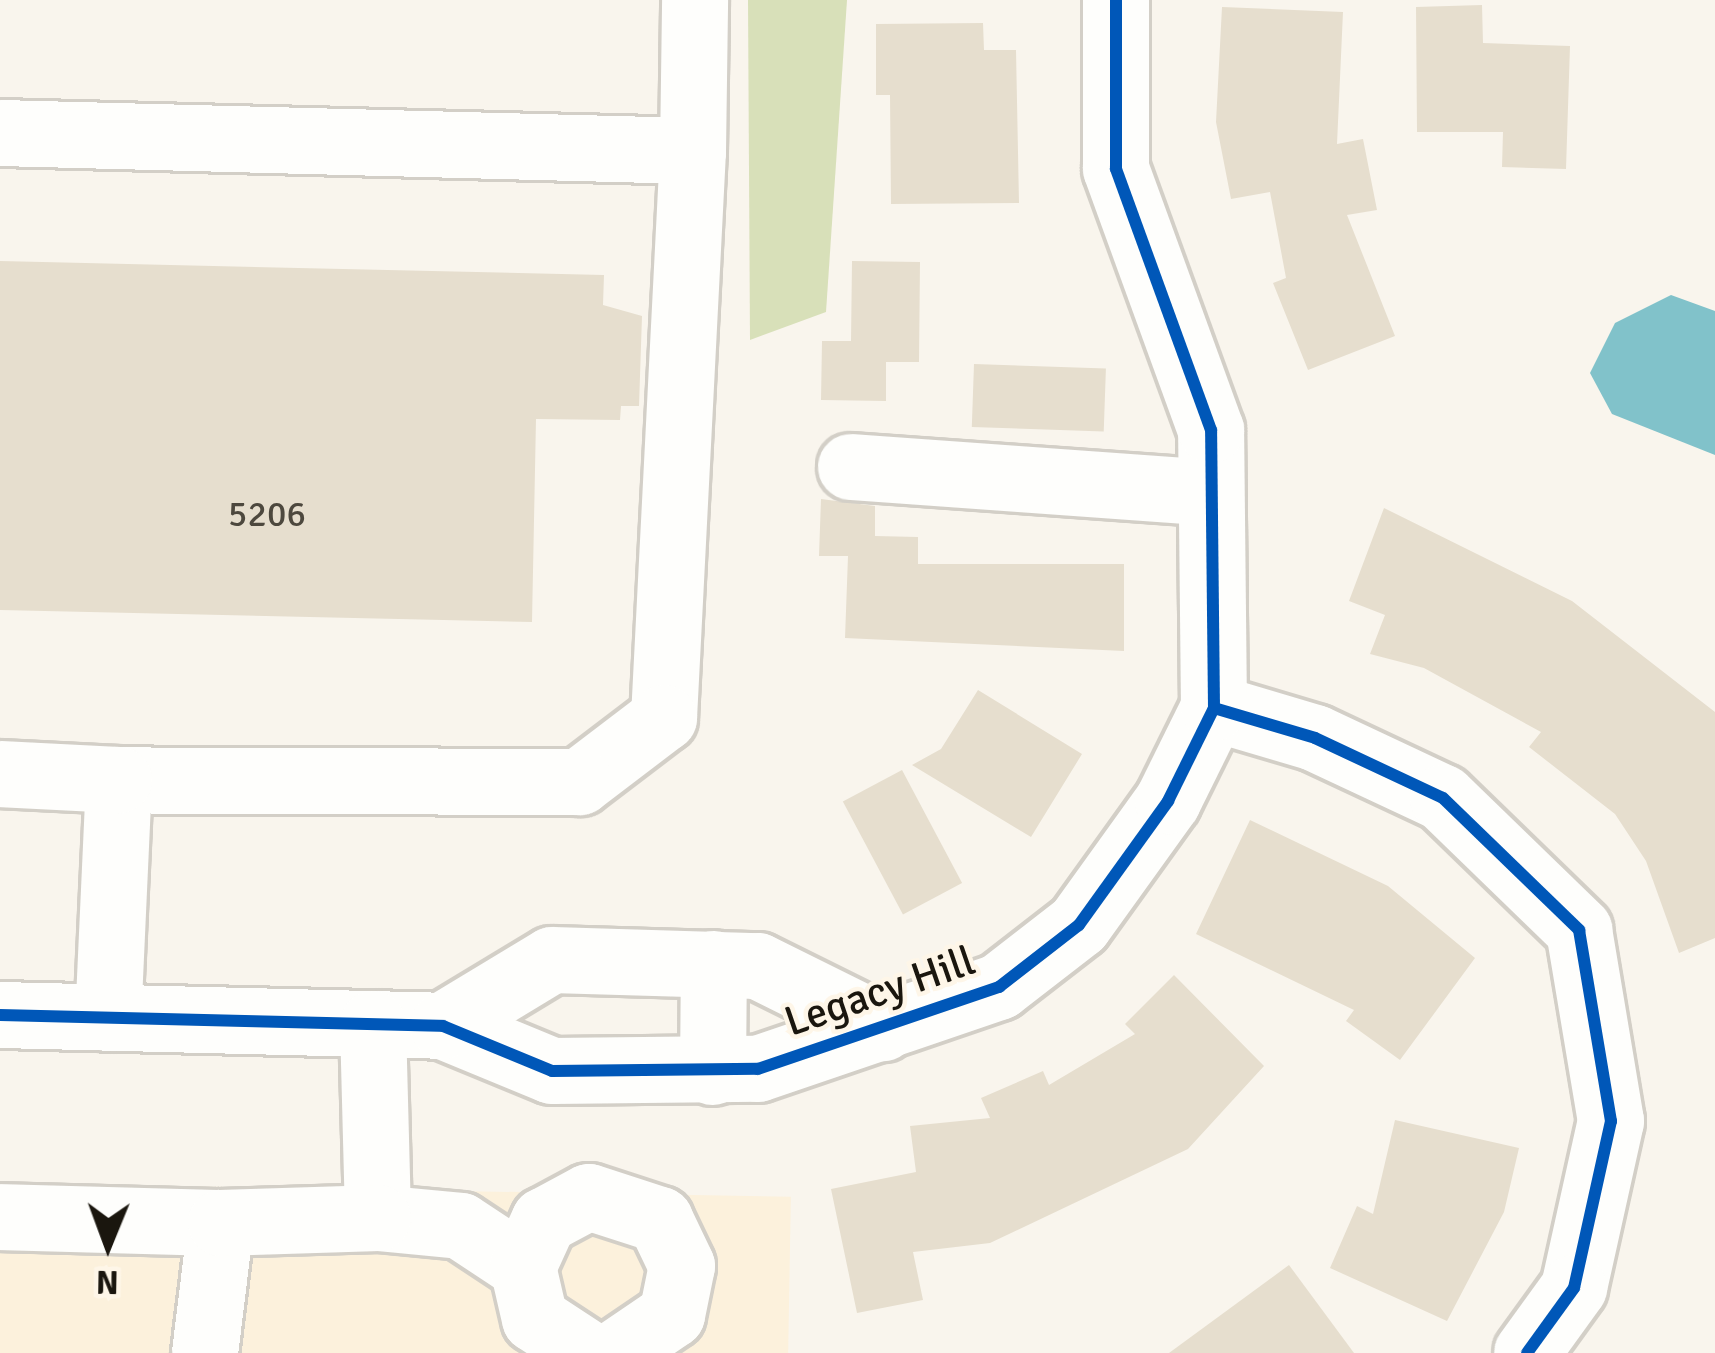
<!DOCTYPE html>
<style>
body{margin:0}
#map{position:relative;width:1715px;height:1353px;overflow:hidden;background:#f9f5ed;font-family:Signika,sans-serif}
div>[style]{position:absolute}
.built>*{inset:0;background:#fcf1dc;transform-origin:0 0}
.green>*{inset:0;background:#d8e0b9}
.water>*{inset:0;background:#81c2ca}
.building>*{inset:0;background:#e6dece;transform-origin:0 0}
.roads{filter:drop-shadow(3px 0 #d3cfc7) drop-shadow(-3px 0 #d3cfc7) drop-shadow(0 3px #d3cfc7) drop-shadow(0 -3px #d3cfc7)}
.minor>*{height:66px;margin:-33px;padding:0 33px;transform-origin:33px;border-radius:33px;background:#fefefc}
.cycleway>*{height:12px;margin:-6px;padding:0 6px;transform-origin:6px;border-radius:6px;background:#0057b8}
span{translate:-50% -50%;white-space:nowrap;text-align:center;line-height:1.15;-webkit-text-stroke:9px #fef6e8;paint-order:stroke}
.number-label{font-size:36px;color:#4d483e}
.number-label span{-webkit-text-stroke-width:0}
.street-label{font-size:42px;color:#1a160e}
.north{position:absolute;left:48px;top:1185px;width:120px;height:120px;-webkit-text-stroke:9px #fef6e8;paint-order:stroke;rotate:181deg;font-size:33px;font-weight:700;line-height:48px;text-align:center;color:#1a160e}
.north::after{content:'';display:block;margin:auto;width:42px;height:54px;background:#1a160e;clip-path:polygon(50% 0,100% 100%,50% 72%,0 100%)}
</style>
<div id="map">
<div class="built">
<i style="left:0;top:1183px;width:791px;height:170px;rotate:1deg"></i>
</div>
<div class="green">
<i style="clip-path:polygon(748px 0,847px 0,826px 312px,750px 340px)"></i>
</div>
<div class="water">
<i style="clip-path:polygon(1671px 295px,1715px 311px,1715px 455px,1612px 414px,1590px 373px,1615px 323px)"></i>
</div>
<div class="building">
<i style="clip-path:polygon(1482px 5px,1483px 43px,1570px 46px,1566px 169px,1502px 167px,1503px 132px,1417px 132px,1416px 7px)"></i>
<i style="clip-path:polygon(1222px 7px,1343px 12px,1337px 144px,1363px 139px,1377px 210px,1347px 215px,1395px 336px,1308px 370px,1273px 283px,1286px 278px,1270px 192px,1231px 199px,1216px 122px)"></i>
<i style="clip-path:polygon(983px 23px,984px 50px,1016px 50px,1019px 203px,891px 204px,890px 95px,876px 95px,876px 24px)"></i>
<i style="clip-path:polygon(0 261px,604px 275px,603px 305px,642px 316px,639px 406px,621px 406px,620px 420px,536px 419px,532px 622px,0 610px)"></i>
<i style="clip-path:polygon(852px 261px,920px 262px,919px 362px,886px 362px,886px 401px,821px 400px,822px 341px,851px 341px)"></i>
<i style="left:974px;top:364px;width:132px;height:63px;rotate:2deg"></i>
<i style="clip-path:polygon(821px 499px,875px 506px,875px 536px,918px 537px,918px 564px,1124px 564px,1124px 651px,845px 638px,848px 556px,819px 556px)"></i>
<i style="clip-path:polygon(1384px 508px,1572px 601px,1715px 712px,1715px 938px,1679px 953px,1646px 861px,1615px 814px,1529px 747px,1541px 732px,1424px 668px,1370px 654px,1385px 615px,1349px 601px)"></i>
<i style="clip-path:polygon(978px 690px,1082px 754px,1031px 837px,912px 765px,941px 749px)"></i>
<i style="left:902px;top:770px;width:128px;height:67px;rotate:62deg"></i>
<i style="clip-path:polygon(1250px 820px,1388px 886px,1475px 958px,1400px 1060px,1346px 1021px,1354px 1010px,1196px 934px)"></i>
<i style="clip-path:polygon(1174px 975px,1264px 1066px,1188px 1149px,990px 1243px,913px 1252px,923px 1300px,857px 1313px,831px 1189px,916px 1172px,910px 1126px,990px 1118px,981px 1098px,1043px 1071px,1049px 1085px,1135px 1034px,1125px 1024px)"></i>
<i style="clip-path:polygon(1395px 1120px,1519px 1148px,1504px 1212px,1447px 1321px,1330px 1268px,1357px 1206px,1373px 1214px)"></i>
<i style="clip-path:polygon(1289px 1265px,1354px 1353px,1169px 1353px)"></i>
</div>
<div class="roads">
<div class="minor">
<i style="left:0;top:133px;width:693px;rotate:1.49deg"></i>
<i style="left:693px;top:151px;width:568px;rotate:92.93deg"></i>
<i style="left:664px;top:718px;width:106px;rotate:142.7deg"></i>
<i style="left:580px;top:782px;width:461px;rotate:-179.8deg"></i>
<i style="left:119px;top:780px;width:238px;rotate:92.6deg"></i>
<i style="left:693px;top:151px;width:151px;rotate:-89.2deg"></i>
<i style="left:851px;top:467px;width:360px;rotate:4.1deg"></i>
<i style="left:1214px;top:708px;width:105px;rotate:16.5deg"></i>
<i style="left:1315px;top:738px;width:141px;rotate:25.1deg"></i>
<i style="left:1443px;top:798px;width:190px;rotate:44.1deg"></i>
<i style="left:1579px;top:930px;width:194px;rotate:80.5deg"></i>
<i style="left:1611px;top:1121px;width:171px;rotate:102.5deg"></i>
<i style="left:1574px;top:1288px;width:80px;rotate:125.9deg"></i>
<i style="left:0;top:774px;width:119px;rotate:2.9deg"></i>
<i style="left:0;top:1015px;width:443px;rotate:1.4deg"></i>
<i style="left:443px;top:1026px;width:118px;rotate:22.4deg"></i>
<i style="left:552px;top:1071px;width:206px;rotate:-0.6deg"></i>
<i style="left:758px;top:1069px;width:255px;rotate:-18.8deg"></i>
<i style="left:999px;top:987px;width:101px;rotate:-37.8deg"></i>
<i style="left:1079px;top:925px;width:153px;rotate:-54.3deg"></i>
<i style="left:1168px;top:801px;width:104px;rotate:-63.7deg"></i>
<i style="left:1214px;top:708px;width:278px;rotate:-90.6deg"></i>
<i style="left:1211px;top:430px;width:278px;rotate:-110deg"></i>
<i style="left:1116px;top:169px;width:169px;rotate:-90deg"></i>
<i style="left:373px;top:1024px;width:194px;rotate:88.5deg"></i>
<i style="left:378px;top:1218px;width:83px;rotate:5.5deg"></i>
<i style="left:461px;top:1226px;width:74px;rotate:33.5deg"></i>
<i style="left:443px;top:1026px;width:127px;rotate:-31.2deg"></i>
<i style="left:552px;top:960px;width:206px;rotate:1.7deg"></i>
<i style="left:758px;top:966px;width:140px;rotate:26.4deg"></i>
<i style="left:713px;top:1072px;width:108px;rotate:-89.5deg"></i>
<i style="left:0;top:1217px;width:221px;rotate:1.6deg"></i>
<i style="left:205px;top:1353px;width:131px;rotate:-83deg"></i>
<i style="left:221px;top:1223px;width:157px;rotate:-1.8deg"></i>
<i style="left:587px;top:1353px;width:62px;rotate:-146.8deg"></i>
<i style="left:535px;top:1319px;width:53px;rotate:-103deg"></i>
<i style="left:523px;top:1267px;width:51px;rotate:-65.5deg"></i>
<i style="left:544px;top:1221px;width:51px;rotate:-28.1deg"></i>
<i style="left:589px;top:1197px;width:75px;rotate:17.9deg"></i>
<i style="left:660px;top:1220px;width:51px;rotate:64.4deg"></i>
<i style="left:682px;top:1266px;width:50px;rotate:101.5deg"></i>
<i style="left:672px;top:1315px;width:68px;rotate:145.8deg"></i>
</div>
</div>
<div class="cycleway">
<i style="left:1214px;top:708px;width:105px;rotate:16.5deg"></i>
<i style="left:1315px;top:738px;width:141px;rotate:25.1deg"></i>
<i style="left:1443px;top:798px;width:190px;rotate:44.1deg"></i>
<i style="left:1579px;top:930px;width:194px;rotate:80.5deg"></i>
<i style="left:1611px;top:1121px;width:171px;rotate:102.5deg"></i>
<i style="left:1574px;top:1288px;width:80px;rotate:125.9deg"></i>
<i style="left:0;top:1015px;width:443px;rotate:1.4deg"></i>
<i style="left:443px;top:1026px;width:118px;rotate:22.4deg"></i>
<i style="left:552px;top:1071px;width:206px;rotate:-0.6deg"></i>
<i style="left:758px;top:1069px;width:255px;rotate:-18.8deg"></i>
<i style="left:999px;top:987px;width:101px;rotate:-37.8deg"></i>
<i style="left:1079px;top:925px;width:153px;rotate:-54.3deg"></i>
<i style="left:1168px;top:801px;width:104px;rotate:-63.7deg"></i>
<i style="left:1214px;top:708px;width:278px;rotate:-90.6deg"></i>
<i style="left:1211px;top:430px;width:278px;rotate:-110deg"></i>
<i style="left:1116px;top:169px;width:169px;rotate:-90deg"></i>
</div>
<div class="number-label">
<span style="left:267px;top:515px">5206</span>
</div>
<div class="street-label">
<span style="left:880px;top:992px;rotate:-19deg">Legacy Hill</span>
</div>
<div class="north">N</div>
</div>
